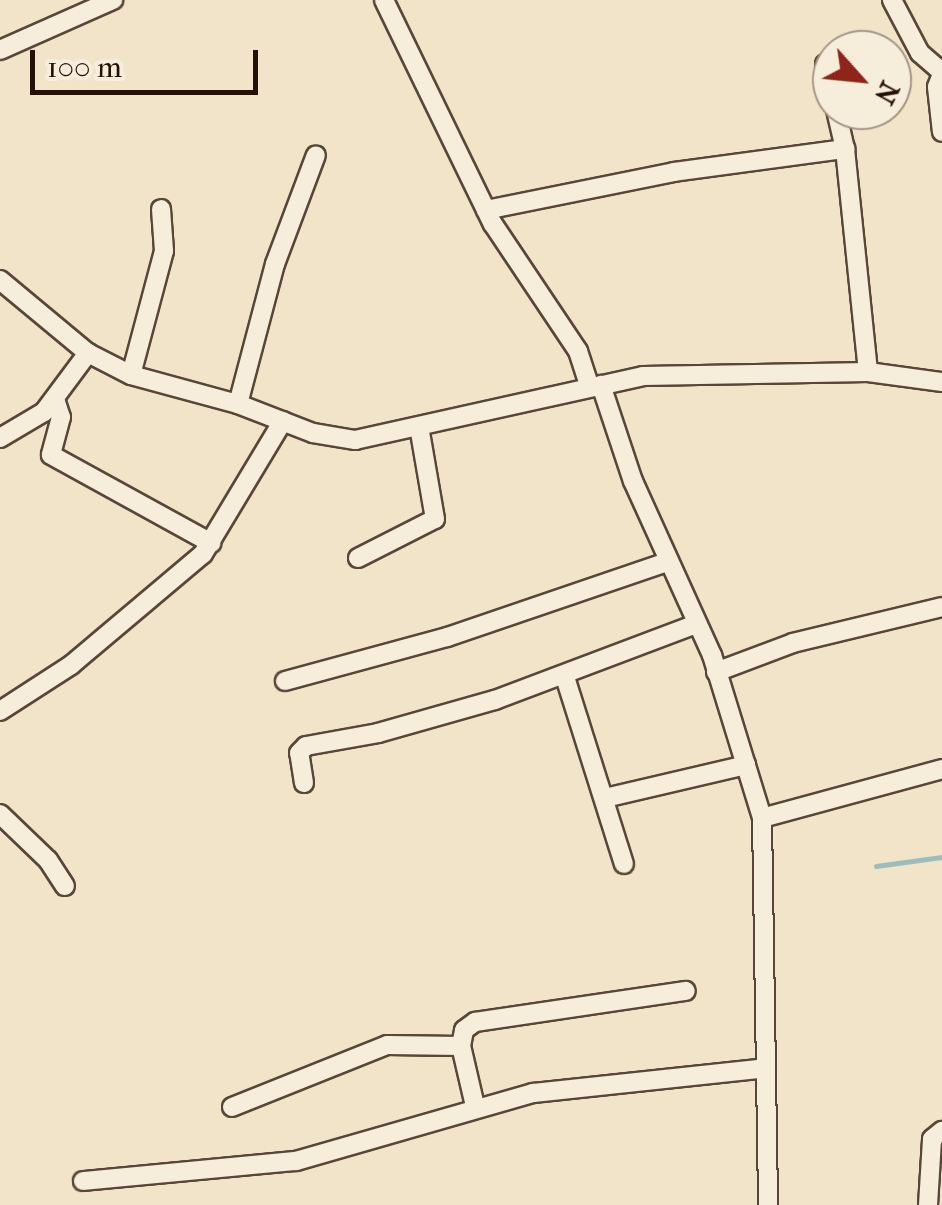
<!DOCTYPE html>
<style>
body{margin:0}
#map{position:relative;width:942px;height:1205px;overflow:hidden;background:#f2e4c8;font-family:"IM FELL French Canon",serif}
div>[style]{position:absolute}
.stream>*{height:5px;margin:-2.5px;padding:0 2.5px;transform-origin:2.5px;border-radius:2.5px;background:#9cbdbc}
.roads{filter:drop-shadow(2px 0 #584639) drop-shadow(-2px 0 #584639) drop-shadow(0 2px #584639) drop-shadow(0 -2px #584639)}
.street>*{height:18px;margin:-9px;padding:0 9px;transform-origin:9px;border-radius:9px;background:#f7eddb}
span{translate:-50% -50%;white-space:nowrap;text-align:center;line-height:1.15;-webkit-text-stroke:8px #f7eddb;paint-order:stroke}
.north{position:absolute;left:812px;top:30px;width:100px;height:100px;box-sizing:border-box;background:#f7eddb;border:2px solid #a39587;border-radius:50%;rotate:117deg;font-size:28px;font-weight:700;line-height:40px;text-align:center;color:#251109}
.north::after{content:'';display:block;margin:auto;width:35px;height:45px;background:#8f2418;clip-path:polygon(50% 0,100% 100%,50% 72%,0 100%)}
.scale{position:absolute;left:30px;top:50px;width:228px;height:45px;box-sizing:border-box;border:5px solid #251109;border-top:0;padding-left:12px;font-size:30px;line-height:35px;white-space:nowrap;color:#251109;-webkit-text-stroke:8px #f7eddb;paint-order:stroke}
</style>
<div id="map">
<div class="stream">
<i style="left:876px;top:866px;width:67px;rotate:-7.8deg"></i>
</div>
<div class="roads">
<div class="street">
<i style="left:384px;top:0;width:249px;rotate:64.1deg"></i>
<i style="left:493px;top:224px;width:153px;rotate:56.2deg"></i>
<i style="left:578px;top:351px;width:38px;rotate:72deg"></i>
<i style="left:892px;top:0;width:60px;rotate:62.2deg"></i>
<i style="left:920px;top:53px;width:29px;rotate:41deg"></i>
<i style="left:0;top:50px;width:124px;rotate:-23.9deg"></i>
<i style="left:825px;top:64px;width:31px;rotate:77deg"></i>
<i style="left:942px;top:74px;width:14px;rotate:111deg"></i>
<i style="left:937px;top:87px;width:45px;rotate:83.7deg"></i>
<i style="left:836px;top:110px;width:40px;rotate:77deg"></i>
<i style="left:486px;top:210px;width:192px;rotate:-11.4deg"></i>
<i style="left:674px;top:172px;width:173px;rotate:-7.7deg"></i>
<i style="left:845px;top:149px;width:224px;rotate:84.1deg"></i>
<i style="left:0;top:280px;width:114px;rotate:39.7deg"></i>
<i style="left:88px;top:353px;width:48px;rotate:27.1deg"></i>
<i style="left:131px;top:375px;width:111px;rotate:15.2deg"></i>
<i style="left:238px;top:404px;width:80px;rotate:21.1deg"></i>
<i style="left:313px;top:433px;width:43px;rotate:9.5deg"></i>
<i style="left:355px;top:440px;width:295px;rotate:-12.5deg"></i>
<i style="left:643px;top:376px;width:225px;rotate:-1deg"></i>
<i style="left:868px;top:372px;width:75px;rotate:7.7deg"></i>
<i style="left:131px;top:375px;width:128px;rotate:-75.1deg"></i>
<i style="left:164px;top:251px;width:42px;rotate:-94.1deg"></i>
<i style="left:601px;top:385px;width:101px;rotate:71.6deg"></i>
<i style="left:633px;top:481px;width:191px;rotate:65.6deg"></i>
<i style="left:712px;top:655px;width:170px;rotate:72.9deg"></i>
<i style="left:762px;top:818px;width:387px;rotate:89.1deg"></i>
<i style="left:55px;top:399px;width:19px;rotate:72deg"></i>
<i style="left:61px;top:417px;width:39px;rotate:105deg"></i>
<i style="left:51px;top:455px;width:183px;rotate:28.8deg"></i>
<i style="left:238px;top:404px;width:145px;rotate:-75.2deg"></i>
<i style="left:275px;top:264px;width:116px;rotate:-69.4deg"></i>
<i style="left:0;top:438px;width:51px;rotate:-30.6deg"></i>
<i style="left:44px;top:412px;width:74px;rotate:-53.3deg"></i>
<i style="left:358px;top:558px;width:86px;rotate:-26.9deg"></i>
<i style="left:435px;top:519px;width:94px;rotate:-99.8deg"></i>
<i style="left:716px;top:672px;width:82px;rotate:-20.6deg"></i>
<i style="left:793px;top:643px;width:153px;rotate:-13.6deg"></i>
<i style="left:565px;top:677px;width:196px;rotate:72.5deg"></i>
<i style="left:285px;top:681px;width:168px;rotate:-15.2deg"></i>
<i style="left:447px;top:637px;width:232px;rotate:-18.8deg"></i>
<i style="left:0;top:711px;width:85px;rotate:-32.9deg"></i>
<i style="left:71px;top:665px;width:172px;rotate:-40.1deg"></i>
<i style="left:203px;top:554px;width:155px;rotate:-59deg"></i>
<i style="left:304px;top:783px;width:30px;rotate:-99deg"></i>
<i style="left:299px;top:753px;width:10px;rotate:-45deg"></i>
<i style="left:306px;top:746px;width:73px;rotate:-10.2deg"></i>
<i style="left:378px;top:733px;width:122px;rotate:-15.8deg"></i>
<i style="left:495px;top:700px;width:215px;rotate:-20.7deg"></i>
<i style="left:605px;top:798px;width:145px;rotate:-13.2deg"></i>
<i style="left:0;top:814px;width:66px;rotate:43.8deg"></i>
<i style="left:48px;top:860px;width:31px;rotate:57deg"></i>
<i style="left:762px;top:818px;width:187px;rotate:-15.2deg"></i>
<i style="left:475px;top:1106px;width:62px;rotate:-103.1deg"></i>
<i style="left:461px;top:1046px;width:16px;rotate:-79deg"></i>
<i style="left:464px;top:1030px;width:14px;rotate:-36deg"></i>
<i style="left:475px;top:1022px;width:213px;rotate:-8.4deg"></i>
<i style="left:232px;top:1107px;width:167px;rotate:-21.8deg"></i>
<i style="left:387px;top:1045px;width:74px;rotate:0.8deg"></i>
<i style="left:83px;top:1181px;width:214px;rotate:-5.4deg"></i>
<i style="left:296px;top:1161px;width:247px;rotate:-16deg"></i>
<i style="left:533px;top:1093px;width:234px;rotate:-6.1deg"></i>
<i style="left:928px;top:1205px;width:66px;rotate:-86.5deg"></i>
<i style="left:932px;top:1139px;width:13px;rotate:-39deg"></i>
</div>
</div>
<div class="north">N</div>
<div class="scale">100 m</div>
</div>
